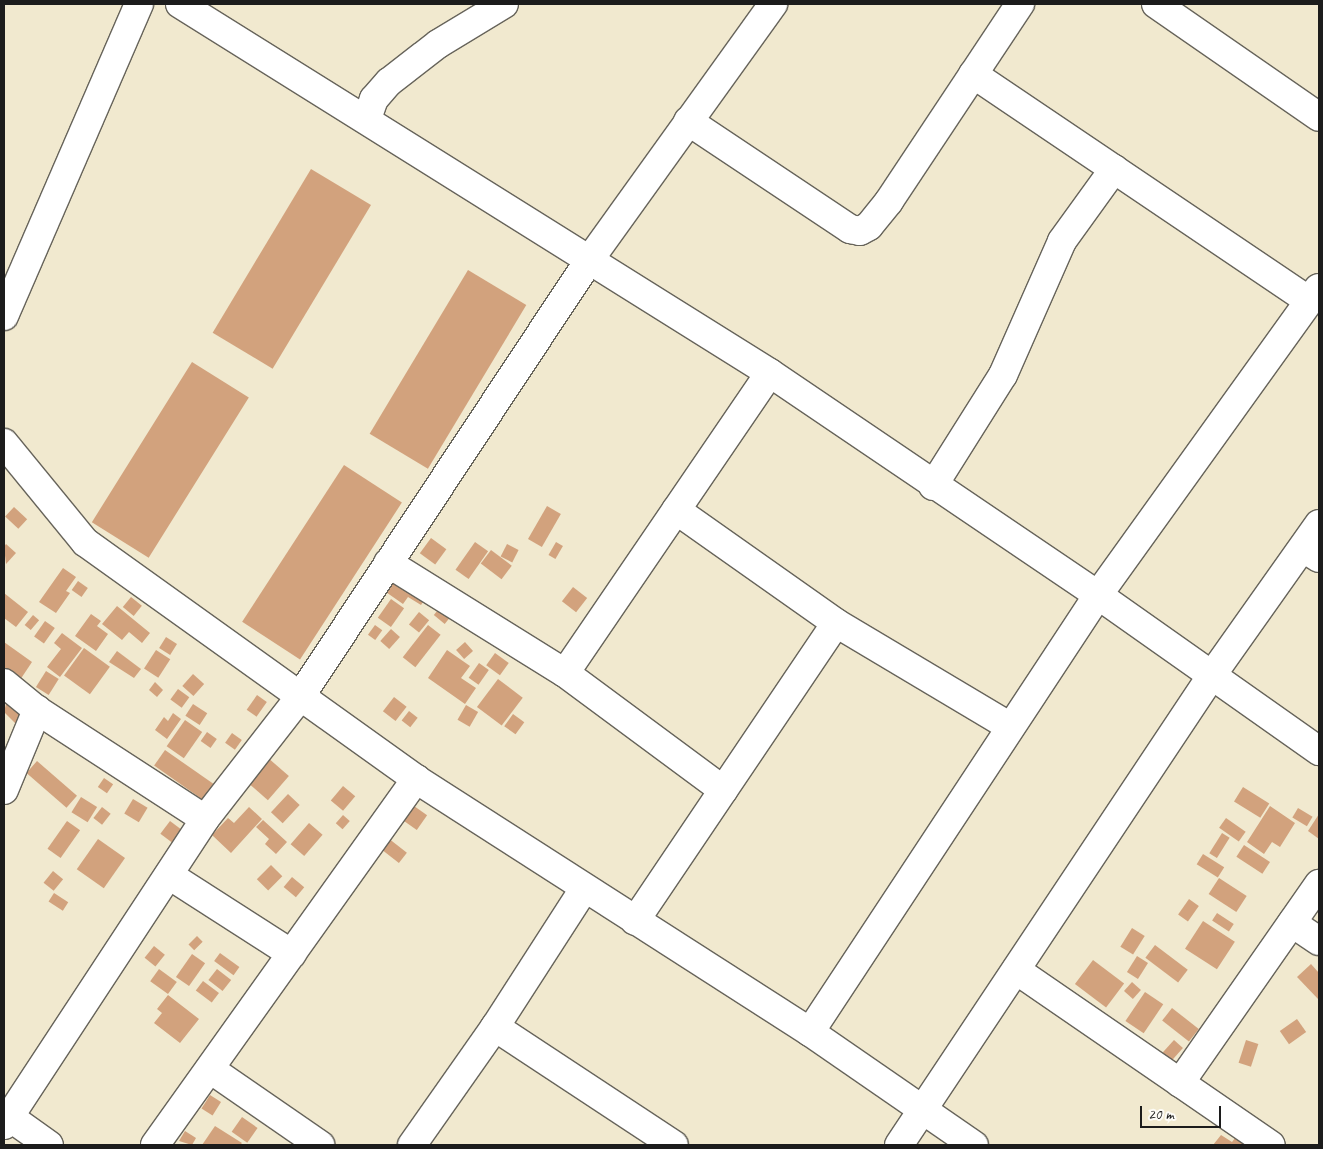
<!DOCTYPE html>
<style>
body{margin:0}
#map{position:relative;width:1323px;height:1149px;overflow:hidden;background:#f1e9cf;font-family:Caveat,sans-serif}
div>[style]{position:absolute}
.building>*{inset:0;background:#d2a27d;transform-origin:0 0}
.roads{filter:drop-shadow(1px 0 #67645b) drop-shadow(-1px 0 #67645b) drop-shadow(0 1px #67645b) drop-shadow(0 -1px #67645b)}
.minor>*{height:28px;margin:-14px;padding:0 14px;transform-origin:14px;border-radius:14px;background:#fff}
.tertiary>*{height:28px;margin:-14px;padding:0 14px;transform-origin:14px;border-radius:14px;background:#fff}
span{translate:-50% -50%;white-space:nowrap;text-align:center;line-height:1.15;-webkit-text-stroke:4px #fdfcf7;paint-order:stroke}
.frame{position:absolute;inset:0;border:5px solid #1c1c1c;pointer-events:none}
.scale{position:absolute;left:1140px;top:1106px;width:81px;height:22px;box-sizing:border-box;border:2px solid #1c1c1c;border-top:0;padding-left:6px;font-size:15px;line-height:18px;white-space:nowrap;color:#1c1c1c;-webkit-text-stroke:4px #fdfcf7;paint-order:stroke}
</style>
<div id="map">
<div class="building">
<i style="left:311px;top:169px;width:70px;height:191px;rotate:31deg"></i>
<i style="left:468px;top:270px;width:68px;height:191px;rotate:31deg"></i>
<i style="left:192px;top:362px;width:67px;height:189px;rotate:32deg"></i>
<i style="left:344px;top:465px;width:69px;height:187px;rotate:33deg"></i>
<i style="left:547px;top:506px;width:16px;height:38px;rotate:30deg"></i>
<i style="left:14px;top:507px;width:18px;height:13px;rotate:43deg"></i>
<i style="left:431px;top:538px;width:19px;height:19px;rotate:36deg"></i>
<i style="left:475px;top:542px;width:16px;height:34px;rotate:35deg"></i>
<i style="left:556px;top:542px;width:8px;height:15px;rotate:30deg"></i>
<i style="clip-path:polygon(6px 544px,16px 553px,6px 564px,4px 547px)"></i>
<i style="left:507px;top:544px;width:13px;height:14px;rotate:27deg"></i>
<i style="left:491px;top:550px;width:26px;height:17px;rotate:37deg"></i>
<i style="clip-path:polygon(63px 568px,76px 577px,66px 591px,70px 593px,56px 613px,39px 602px)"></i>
<i style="clip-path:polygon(395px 573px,427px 596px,421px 605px,408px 597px,403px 604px,383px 590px)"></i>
<i style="left:78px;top:581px;width:12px;height:11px;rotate:35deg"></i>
<i style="left:573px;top:587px;width:18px;height:18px;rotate:38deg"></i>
<i style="clip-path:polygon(4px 593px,28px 612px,16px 627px,4px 618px)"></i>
<i style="left:131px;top:597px;width:14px;height:13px;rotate:39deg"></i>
<i style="left:391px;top:599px;width:16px;height:23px;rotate:35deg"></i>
<i style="left:442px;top:605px;width:14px;height:13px;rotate:39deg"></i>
<i style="clip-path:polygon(117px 606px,150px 633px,142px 643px,129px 632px,122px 640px,102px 624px)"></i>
<i style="left:419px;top:612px;width:13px;height:16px;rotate:39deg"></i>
<i style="clip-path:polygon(91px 614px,101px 621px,97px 626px,108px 634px,96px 651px,75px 636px)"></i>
<i style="left:33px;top:615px;width:8px;height:13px;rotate:40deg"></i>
<i style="left:45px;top:621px;width:12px;height:19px;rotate:35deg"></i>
<i style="left:375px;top:625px;width:9px;height:12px;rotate:36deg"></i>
<i style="left:428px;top:625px;width:16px;height:41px;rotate:38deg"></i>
<i style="left:391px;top:629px;width:12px;height:16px;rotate:42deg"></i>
<i style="clip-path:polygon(62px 633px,82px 648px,60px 677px,47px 667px,61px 649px,54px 643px)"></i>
<i style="left:166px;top:637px;width:13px;height:13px;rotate:32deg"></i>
<i style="clip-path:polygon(4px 642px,32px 662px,16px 686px,4px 678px)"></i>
<i style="left:465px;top:642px;width:12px;height:12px;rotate:48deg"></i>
<i style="left:84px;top:648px;width:32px;height:34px;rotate:36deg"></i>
<i style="left:156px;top:650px;width:17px;height:22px;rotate:33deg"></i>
<i style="clip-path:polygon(447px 650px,470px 666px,461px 678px,476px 688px,465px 704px,428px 678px)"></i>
<i style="clip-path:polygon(117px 651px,141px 669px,134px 678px,109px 662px)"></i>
<i style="left:495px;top:653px;width:17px;height:15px;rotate:36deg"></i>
<i style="left:479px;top:663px;width:12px;height:18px;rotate:35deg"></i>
<i style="left:46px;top:671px;width:15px;height:19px;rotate:32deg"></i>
<i style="left:193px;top:674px;width:15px;height:16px;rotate:42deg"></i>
<i style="left:498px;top:679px;width:31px;height:35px;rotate:37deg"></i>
<i style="clip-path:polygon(155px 682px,163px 690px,157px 697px,149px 690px)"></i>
<i style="left:178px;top:689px;width:14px;height:13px;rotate:36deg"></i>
<i style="left:257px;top:695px;width:12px;height:18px;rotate:35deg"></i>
<i style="left:394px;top:697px;width:16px;height:18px;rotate:38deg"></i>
<i style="clip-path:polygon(7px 700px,26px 719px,19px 727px,4px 712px)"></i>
<i style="left:193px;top:704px;width:17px;height:14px;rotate:33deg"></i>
<i style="left:466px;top:705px;width:14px;height:17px;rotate:30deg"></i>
<i style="left:409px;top:711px;width:11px;height:12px;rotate:38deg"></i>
<i style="clip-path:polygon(173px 713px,181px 719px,167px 739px,155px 730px,164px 717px,168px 721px)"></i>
<i style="left:513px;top:714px;width:14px;height:15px;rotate:36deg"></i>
<i style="left:185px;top:720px;width:21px;height:32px;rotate:35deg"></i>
<i style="left:207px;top:732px;width:12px;height:11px;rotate:35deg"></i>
<i style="left:232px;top:733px;width:12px;height:12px;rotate:35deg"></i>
<i style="left:165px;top:750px;width:59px;height:19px;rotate:35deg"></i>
<i style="left:267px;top:757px;width:29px;height:32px;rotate:41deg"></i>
<i style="left:37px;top:761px;width:53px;height:16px;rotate:41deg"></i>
<i style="left:104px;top:778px;width:11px;height:11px;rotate:34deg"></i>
<i style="left:343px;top:786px;width:16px;height:19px;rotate:40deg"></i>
<i style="left:1243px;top:787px;width:31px;height:17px;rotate:32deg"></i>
<i style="left:288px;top:794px;width:16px;height:25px;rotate:43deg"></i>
<i style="left:81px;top:797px;width:19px;height:18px;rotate:32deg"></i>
<i style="left:133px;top:799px;width:17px;height:17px;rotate:31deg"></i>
<i style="left:414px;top:806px;width:16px;height:18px;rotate:35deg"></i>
<i style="clip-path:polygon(1270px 806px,1295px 823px,1280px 847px,1272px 842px,1264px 854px,1247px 842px)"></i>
<i style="left:102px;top:807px;width:11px;height:14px;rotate:38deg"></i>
<i style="clip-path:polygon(249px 807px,262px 819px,231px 853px,212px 835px,228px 818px,234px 823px)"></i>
<i style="left:1298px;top:808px;width:17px;height:11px;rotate:31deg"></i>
<i style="clip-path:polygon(1319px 814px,1319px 839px,1308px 831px)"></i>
<i style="left:343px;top:815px;width:9px;height:11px;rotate:41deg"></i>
<i style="left:1226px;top:818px;width:24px;height:12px;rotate:35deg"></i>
<i style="clip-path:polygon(263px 820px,287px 842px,276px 854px,265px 844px,269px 839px,256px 827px)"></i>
<i style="left:67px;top:821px;width:16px;height:34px;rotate:35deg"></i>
<i style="left:170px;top:821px;width:15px;height:16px;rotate:37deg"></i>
<i style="left:309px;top:823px;width:18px;height:28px;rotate:41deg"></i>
<i style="left:1222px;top:833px;width:9px;height:24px;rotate:32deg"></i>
<i style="left:388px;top:838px;width:24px;height:13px;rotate:38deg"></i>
<i style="left:98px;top:839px;width:33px;height:37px;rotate:35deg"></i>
<i style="left:1244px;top:845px;width:31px;height:14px;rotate:33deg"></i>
<i style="left:1203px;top:854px;width:25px;height:12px;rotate:32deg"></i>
<i style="left:271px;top:865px;width:16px;height:20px;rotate:45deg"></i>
<i style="left:53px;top:871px;width:13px;height:15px;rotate:39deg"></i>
<i style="left:292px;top:877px;width:16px;height:13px;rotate:40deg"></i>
<i style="left:1219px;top:878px;width:33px;height:19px;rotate:33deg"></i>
<i style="left:54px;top:893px;width:17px;height:10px;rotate:33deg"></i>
<i style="left:1189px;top:899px;width:12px;height:19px;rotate:35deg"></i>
<i style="left:1217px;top:913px;width:20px;height:9px;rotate:33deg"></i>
<i style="left:1203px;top:921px;width:38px;height:33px;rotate:33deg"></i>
<i style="left:1132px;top:928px;width:15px;height:22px;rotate:32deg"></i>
<i style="left:197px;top:936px;width:8px;height:12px;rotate:45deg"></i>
<i style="left:1155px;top:945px;width:41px;height:16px;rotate:37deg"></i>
<i style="left:154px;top:946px;width:14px;height:15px;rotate:39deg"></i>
<i style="left:220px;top:953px;width:24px;height:10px;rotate:36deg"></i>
<i style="left:192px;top:954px;width:16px;height:28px;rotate:35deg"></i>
<i style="left:1137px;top:956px;width:13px;height:19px;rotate:32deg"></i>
<i style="left:1093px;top:960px;width:39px;height:30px;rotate:37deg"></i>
<i style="clip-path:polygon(1311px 964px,1319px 973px,1319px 1000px,1297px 977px)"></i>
<i style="left:159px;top:969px;width:22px;height:15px;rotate:36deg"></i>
<i style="left:217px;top:969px;width:18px;height:14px;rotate:38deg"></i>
<i style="left:203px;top:981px;width:20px;height:12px;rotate:37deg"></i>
<i style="left:1132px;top:982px;width:12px;height:12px;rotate:42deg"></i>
<i style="left:1145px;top:992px;width:22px;height:35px;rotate:34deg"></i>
<i style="clip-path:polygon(168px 995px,199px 1019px,180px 1043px,154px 1023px,162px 1013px,157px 1009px)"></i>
<i style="left:1172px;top:1008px;width:34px;height:16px;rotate:38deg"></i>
<i style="left:1297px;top:1019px;width:16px;height:21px;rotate:55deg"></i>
<i style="left:1174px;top:1040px;width:12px;height:19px;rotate:42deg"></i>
<i style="left:1246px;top:1040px;width:13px;height:24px;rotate:18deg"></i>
<i style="left:210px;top:1095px;width:13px;height:16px;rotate:32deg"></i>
<i style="left:242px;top:1117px;width:19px;height:18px;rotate:35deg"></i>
<i style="clip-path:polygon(215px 1126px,242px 1143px,240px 1145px,202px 1145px)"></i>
<i style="clip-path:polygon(1241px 1130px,1254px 1145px,1213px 1145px,1221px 1135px,1232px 1142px)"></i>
<i style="clip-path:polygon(185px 1131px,196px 1138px,192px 1145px,179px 1141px)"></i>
</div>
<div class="roads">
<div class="minor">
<i style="left:180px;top:4px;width:696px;rotate:32.02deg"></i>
<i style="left:770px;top:373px;width:396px;rotate:34.1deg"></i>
<i style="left:1098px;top:595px;width:271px;rotate:35.2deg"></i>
<i style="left:973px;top:74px;width:406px;rotate:34deg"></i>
<i style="left:367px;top:119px;width:21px;rotate:-71deg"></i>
<i style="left:374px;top:99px;width:23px;rotate:-49deg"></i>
<i style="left:389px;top:82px;width:62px;rotate:-37.8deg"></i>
<i style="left:438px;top:44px;width:77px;rotate:-31.2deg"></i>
<i style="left:688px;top:121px;width:195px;rotate:33.7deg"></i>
<i style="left:850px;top:229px;width:10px;rotate:11deg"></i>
<i style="left:860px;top:231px;width:10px;rotate:-29deg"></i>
<i style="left:869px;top:226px;width:32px;rotate:-51deg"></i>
<i style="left:889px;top:201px;width:237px;rotate:-56.4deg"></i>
<i style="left:4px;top:316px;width:340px;rotate:-66.6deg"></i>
<i style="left:4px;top:443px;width:128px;rotate:50.7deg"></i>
<i style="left:85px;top:542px;width:407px;rotate:35.6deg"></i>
<i style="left:416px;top:779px;width:468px;rotate:32.7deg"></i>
<i style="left:810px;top:1032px;width:199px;rotate:34.6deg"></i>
<i style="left:933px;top:486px;width:131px;rotate:-57.8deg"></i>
<i style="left:1003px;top:375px;width:146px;rotate:-66.2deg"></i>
<i style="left:1062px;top:241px;width:89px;rotate:-54.2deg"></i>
<i style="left:676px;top:510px;width:196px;rotate:35.2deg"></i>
<i style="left:836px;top:623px;width:201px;rotate:30.8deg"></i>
<i style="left:1303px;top:548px;width:19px;rotate:32deg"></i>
<i style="left:388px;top:563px;width:208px;rotate:31.9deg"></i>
<i style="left:565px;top:673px;width:363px;rotate:-55.7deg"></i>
<i style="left:565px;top:673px;width:197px;rotate:36.5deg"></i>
<i style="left:4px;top:683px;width:43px;rotate:39.3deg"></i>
<i style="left:37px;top:710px;width:200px;rotate:33deg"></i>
<i style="left:4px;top:790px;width:87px;rotate:-67.6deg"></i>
<i style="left:169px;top:875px;width:146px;rotate:32.7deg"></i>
<i style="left:635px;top:921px;width:359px;rotate:-56deg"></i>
<i style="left:1292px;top:923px;width:32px;rotate:34deg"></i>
<i style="left:1016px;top:970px;width:309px;rotate:34.5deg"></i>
<i style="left:495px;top:1027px;width:214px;rotate:33.4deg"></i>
<i style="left:810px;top:1032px;width:523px;rotate:-56.61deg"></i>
<i style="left:1098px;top:595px;width:378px;rotate:-54.3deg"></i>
<i style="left:210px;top:1069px;width:134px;rotate:34.6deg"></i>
<i style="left:1180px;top:1083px;width:243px;rotate:-55.1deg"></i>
<i style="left:4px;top:1113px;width:55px;rotate:35.4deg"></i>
<i style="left:4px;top:1125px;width:366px;rotate:-56.7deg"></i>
<i style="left:205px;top:819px;width:155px;rotate:-52.1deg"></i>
<i style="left:300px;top:697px;width:525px;rotate:-56.49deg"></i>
<i style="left:590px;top:259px;width:314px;rotate:-54.3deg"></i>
<i style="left:155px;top:1145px;width:450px;rotate:-54.5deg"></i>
<i style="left:412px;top:1145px;width:144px;rotate:-54.9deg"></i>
<i style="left:495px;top:1027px;width:164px;rotate:-57.2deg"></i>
</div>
<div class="tertiary">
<i style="left:1156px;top:4px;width:198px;rotate:34.7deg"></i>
<i style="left:899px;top:1145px;width:565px;rotate:-56.34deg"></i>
<i style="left:1212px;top:675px;width:185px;rotate:-54.7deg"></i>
</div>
</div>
<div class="frame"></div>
<div class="scale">20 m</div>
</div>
